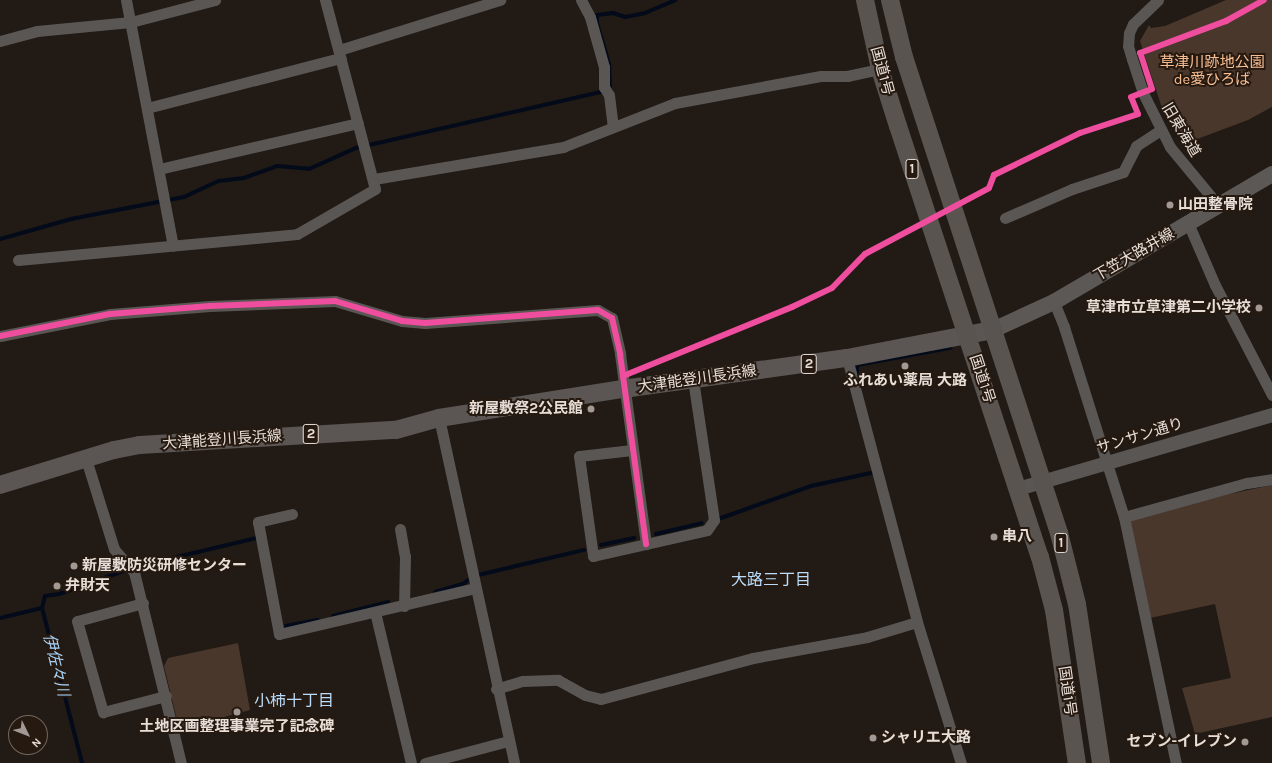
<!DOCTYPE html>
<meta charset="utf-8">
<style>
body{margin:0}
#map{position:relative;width:1272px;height:763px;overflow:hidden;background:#211a15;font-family:Karla,"Noto Sans JP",sans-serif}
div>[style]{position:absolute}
.green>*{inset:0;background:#4a372b}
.stream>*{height:4px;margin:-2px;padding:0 2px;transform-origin:2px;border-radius:2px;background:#030a19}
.minor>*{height:11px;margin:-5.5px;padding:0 5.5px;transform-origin:5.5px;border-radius:5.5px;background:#595654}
.tertiary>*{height:14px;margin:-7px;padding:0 7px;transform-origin:7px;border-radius:7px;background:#595654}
.secondary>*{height:16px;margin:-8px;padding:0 8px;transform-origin:8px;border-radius:8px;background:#5c5856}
.primary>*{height:18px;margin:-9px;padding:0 9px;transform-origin:9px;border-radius:9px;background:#5b5653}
.trunk>*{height:18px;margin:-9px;padding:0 9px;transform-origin:9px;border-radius:9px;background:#5a5451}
.cycleway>*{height:6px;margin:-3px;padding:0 3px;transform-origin:3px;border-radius:3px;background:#ef4d9e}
.dots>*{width:11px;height:11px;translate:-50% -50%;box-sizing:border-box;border:2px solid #261910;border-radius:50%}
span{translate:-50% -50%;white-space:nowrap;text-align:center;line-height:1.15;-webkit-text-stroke:4px #261910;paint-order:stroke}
.shield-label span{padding:1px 3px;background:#261910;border:1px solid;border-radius:3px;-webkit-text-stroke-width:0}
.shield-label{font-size:14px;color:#e7ded8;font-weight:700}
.park-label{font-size:15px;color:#f8be93}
.street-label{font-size:15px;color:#e7ded8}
.poi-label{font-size:15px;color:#e7ded8;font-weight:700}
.left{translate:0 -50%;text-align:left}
.right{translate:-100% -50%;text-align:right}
.neighbourhood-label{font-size:16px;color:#b7dcfd}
.water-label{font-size:16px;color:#a5d1f7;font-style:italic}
.north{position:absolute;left:8px;top:715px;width:40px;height:40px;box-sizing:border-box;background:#261910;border:1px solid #736860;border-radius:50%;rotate:133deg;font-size:11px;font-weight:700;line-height:16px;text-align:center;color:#e7ded8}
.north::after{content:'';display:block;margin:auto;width:14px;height:18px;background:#a29994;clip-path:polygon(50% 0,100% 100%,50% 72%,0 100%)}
</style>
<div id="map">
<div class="green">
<i style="clip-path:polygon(1226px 0,1272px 0,1272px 107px,1248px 120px,1184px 144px,1162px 108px,1140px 41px,1149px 25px,1151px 28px,1165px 26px)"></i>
<i style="clip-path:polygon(1272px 485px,1272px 717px,1195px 734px,1182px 688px,1231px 678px,1215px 604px,1150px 618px,1130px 519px,1192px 502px)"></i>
<i style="clip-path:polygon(238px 643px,250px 710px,183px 728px,178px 724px,164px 666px,168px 658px)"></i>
</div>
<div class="stream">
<i style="left:0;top:239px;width:74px;rotate:-15.7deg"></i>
<i style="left:71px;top:219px;width:115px;rotate:-11deg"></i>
<i style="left:184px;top:197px;width:38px;rotate:-25deg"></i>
<i style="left:219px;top:181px;width:25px;rotate:-7deg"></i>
<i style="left:244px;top:178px;width:35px;rotate:-20deg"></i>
<i style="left:277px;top:166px;width:32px;rotate:5deg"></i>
<i style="left:309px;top:169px;width:51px;rotate:-24.1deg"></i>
<i style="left:356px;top:148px;width:261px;rotate:-12.9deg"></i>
<i style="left:610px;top:90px;width:26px;rotate:-92deg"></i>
<i style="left:609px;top:64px;width:43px;rotate:-106.3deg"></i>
<i style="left:597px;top:23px;width:8px;rotate:-90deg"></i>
<i style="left:597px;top:15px;width:16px;rotate:-7deg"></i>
<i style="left:613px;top:13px;width:13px;rotate:18deg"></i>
<i style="left:625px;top:17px;width:20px;rotate:-11deg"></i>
<i style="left:645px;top:13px;width:33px;rotate:-23deg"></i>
<i style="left:857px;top:374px;width:9px;rotate:-90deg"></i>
<i style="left:857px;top:365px;width:95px;rotate:-10.4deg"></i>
<i style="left:721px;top:518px;width:96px;rotate:-19.6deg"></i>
<i style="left:811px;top:486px;width:66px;rotate:-12.3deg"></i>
<i style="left:656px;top:534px;width:47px;rotate:-13.4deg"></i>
<i style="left:601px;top:545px;width:34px;rotate:-12deg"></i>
<i style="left:143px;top:565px;width:116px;rotate:-13.4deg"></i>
<i style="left:478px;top:575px;width:109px;rotate:-13.3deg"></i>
<i style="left:435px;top:592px;width:29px;rotate:-16deg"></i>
<i style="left:463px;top:584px;width:6px;rotate:-39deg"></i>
<i style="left:42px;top:608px;width:12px;rotate:-76deg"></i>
<i style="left:45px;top:596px;width:14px;rotate:-8deg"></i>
<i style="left:59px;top:594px;width:69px;rotate:-19.5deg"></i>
<i style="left:333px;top:616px;width:57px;rotate:-14.3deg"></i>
<i style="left:0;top:618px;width:43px;rotate:-13.4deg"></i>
<i style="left:42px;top:608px;width:160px;rotate:75.5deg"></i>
<i style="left:286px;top:626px;width:32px;rotate:-11deg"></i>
</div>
<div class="minor">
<i style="left:126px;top:0;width:250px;rotate:79.2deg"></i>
<i style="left:581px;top:0;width:19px;rotate:62deg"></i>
<i style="left:590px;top:17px;width:52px;rotate:74.4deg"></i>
<i style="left:604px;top:67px;width:20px;rotate:90deg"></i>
<i style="left:604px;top:87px;width:9px;rotate:58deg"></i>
<i style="left:609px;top:95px;width:32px;rotate:83deg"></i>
<i style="left:1158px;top:0;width:35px;rotate:136deg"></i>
<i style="left:1133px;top:24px;width:10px;rotate:114deg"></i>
<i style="left:1129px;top:33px;width:13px;rotate:94deg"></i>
<i style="left:1128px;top:46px;width:14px;rotate:73deg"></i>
<i style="left:1132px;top:59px;width:36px;rotate:72deg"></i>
<i style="left:1143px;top:93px;width:60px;rotate:63.4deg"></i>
<i style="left:1170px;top:147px;width:75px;rotate:50.4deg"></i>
<i style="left:0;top:41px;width:38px;rotate:-15deg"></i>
<i style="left:37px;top:31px;width:94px;rotate:-5.5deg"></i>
<i style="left:131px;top:22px;width:87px;rotate:-14.7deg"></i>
<i style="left:339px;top:50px;width:169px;rotate:-17.3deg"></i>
<i style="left:147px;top:108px;width:200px;rotate:-14.5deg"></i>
<i style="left:159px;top:169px;width:204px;rotate:-13deg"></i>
<i style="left:374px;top:179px;width:192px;rotate:-9.6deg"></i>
<i style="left:563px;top:147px;width:120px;rotate:-21.4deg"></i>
<i style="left:675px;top:103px;width:148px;rotate:-10.5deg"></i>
<i style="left:821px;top:76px;width:26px"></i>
<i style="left:847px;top:76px;width:34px;rotate:-12deg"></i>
<i style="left:1005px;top:218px;width:73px;rotate:-23.4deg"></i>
<i style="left:1072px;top:189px;width:54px;rotate:-18.4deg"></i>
<i style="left:1123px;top:172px;width:29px;rotate:-63deg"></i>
<i style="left:1136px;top:146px;width:30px;rotate:-33deg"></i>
<i style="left:1188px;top:223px;width:68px;rotate:66.5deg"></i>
<i style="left:1215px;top:285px;width:124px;rotate:62.6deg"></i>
<i style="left:18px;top:260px;width:280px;rotate:-5.3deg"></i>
<i style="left:297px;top:234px;width:90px;rotate:-30deg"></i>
<i style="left:375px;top:189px;width:196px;rotate:-104.8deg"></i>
<i style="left:1054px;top:302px;width:27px;rotate:68deg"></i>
<i style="left:1064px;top:327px;width:199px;rotate:72.5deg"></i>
<i style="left:1124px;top:517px;width:251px;rotate:78.1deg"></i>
<i style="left:0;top:336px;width:112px;rotate:-11.3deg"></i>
<i style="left:110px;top:314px;width:100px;rotate:-4.6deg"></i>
<i style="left:210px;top:306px;width:125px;rotate:-2.3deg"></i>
<i style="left:335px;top:301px;width:70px;rotate:16.6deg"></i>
<i style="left:402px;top:321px;width:23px;rotate:5deg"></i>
<i style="left:425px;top:323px;width:173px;rotate:-4.3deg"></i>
<i style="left:598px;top:310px;width:16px;rotate:30deg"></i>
<i style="left:612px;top:318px;width:37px;rotate:77deg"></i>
<i style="left:620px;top:354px;width:192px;rotate:82.2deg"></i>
<i style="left:847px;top:358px;width:273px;rotate:75.1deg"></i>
<i style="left:917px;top:622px;width:148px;rotate:72.7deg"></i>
<i style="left:439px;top:418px;width:353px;rotate:77.7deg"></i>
<i style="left:632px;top:450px;width:53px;rotate:173.5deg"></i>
<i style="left:579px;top:456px;width:101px;rotate:82deg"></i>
<i style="left:593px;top:556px;width:117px;rotate:-12.8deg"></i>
<i style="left:707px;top:530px;width:12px;rotate:-55deg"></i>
<i style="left:714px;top:520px;width:142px;rotate:-98.5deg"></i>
<i style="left:86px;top:459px;width:94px;rotate:72.7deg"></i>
<i style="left:114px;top:549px;width:30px;rotate:49deg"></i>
<i style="left:134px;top:572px;width:197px;rotate:76.2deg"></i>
<i style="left:292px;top:514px;width:35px;rotate:167deg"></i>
<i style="left:258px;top:522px;width:114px;rotate:79.4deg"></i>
<i style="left:279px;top:634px;width:201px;rotate:-13.2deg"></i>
<i style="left:1124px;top:517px;width:128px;rotate:-15.5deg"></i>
<i style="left:1247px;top:483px;width:25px;rotate:-9deg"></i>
<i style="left:400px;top:529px;width:27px;rotate:80deg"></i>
<i style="left:405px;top:556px;width:50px;rotate:91.1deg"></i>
<i style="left:143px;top:603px;width:68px;rotate:164.7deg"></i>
<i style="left:77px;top:621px;width:95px;rotate:74.1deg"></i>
<i style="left:103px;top:712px;width:65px;rotate:-14.3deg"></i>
<i style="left:375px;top:612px;width:155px;rotate:76.6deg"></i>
<i style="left:496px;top:689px;width:28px;rotate:-17deg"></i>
<i style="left:523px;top:681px;width:35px;rotate:-2deg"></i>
<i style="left:558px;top:680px;width:31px;rotate:29deg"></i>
<i style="left:585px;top:695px;width:16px;rotate:14deg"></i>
<i style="left:601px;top:699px;width:157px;rotate:-15.1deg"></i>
<i style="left:753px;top:658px;width:116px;rotate:-10.4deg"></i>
<i style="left:867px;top:637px;width:52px;rotate:-16.7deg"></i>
<i style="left:425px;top:763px;width:86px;rotate:-14.8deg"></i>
</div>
<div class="tertiary">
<i style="left:1018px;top:489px;width:265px;rotate:-16.2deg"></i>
</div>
<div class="secondary">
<i style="left:993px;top:330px;width:67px;rotate:-24.7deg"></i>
<i style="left:1054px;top:302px;width:253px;rotate:-30.4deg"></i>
</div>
<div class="primary">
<i style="left:0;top:485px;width:119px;rotate:-17.1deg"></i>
<i style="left:114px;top:450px;width:26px;rotate:-11deg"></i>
<i style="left:140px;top:445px;width:256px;rotate:-3.4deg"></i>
<i style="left:396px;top:430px;width:45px;rotate:-15.6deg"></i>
<i style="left:439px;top:418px;width:186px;rotate:-9deg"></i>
<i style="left:623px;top:389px;width:226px;rotate:-7.9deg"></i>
<i style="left:847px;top:358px;width:149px;rotate:-10.9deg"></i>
</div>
<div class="trunk">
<i style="left:865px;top:0;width:71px;rotate:77.7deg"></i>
<i style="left:880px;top:69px;width:60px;rotate:72.5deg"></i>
<i style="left:898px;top:126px;width:454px;rotate:71.8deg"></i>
<i style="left:1040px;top:557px;width:55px;rotate:75.2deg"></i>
<i style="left:1054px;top:610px;width:155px;rotate:81.5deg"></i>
<i style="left:890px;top:0;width:59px;rotate:76.2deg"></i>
<i style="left:904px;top:57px;width:501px;rotate:71.96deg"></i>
<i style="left:1059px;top:533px;width:73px;rotate:75.8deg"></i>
<i style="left:1077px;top:604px;width:161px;rotate:81.4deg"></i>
</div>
<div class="cycleway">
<i style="left:0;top:336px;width:112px;rotate:-11.3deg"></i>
<i style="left:110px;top:314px;width:100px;rotate:-4.6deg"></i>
<i style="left:210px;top:306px;width:125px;rotate:-2.3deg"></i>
<i style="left:335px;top:301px;width:70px;rotate:16.6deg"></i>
<i style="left:402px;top:321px;width:23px;rotate:5deg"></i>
<i style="left:425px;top:323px;width:173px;rotate:-4.3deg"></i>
<i style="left:598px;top:310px;width:16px;rotate:30deg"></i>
<i style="left:612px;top:318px;width:37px;rotate:77deg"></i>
<i style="left:620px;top:354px;width:192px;rotate:82.2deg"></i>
<i style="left:623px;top:376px;width:183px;rotate:-22.2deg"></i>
<i style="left:792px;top:307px;width:44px;rotate:-25.4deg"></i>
<i style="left:832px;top:288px;width:47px;rotate:-45.9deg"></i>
<i style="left:865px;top:254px;width:140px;rotate:-28deg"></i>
<i style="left:989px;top:188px;width:14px;rotate:-69deg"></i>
<i style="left:994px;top:175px;width:96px;rotate:-26deg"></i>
<i style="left:1080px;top:133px;width:61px;rotate:-18.1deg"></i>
<i style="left:1138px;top:114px;width:18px;rotate:-112deg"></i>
<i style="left:1131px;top:97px;width:22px;rotate:-21deg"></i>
<i style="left:1152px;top:89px;width:38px;rotate:-108deg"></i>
<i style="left:1140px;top:53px;width:92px;rotate:-20.4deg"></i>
<i style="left:1226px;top:21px;width:43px;rotate:-28.9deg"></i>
</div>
<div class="dots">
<i style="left:1170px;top:205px;background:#a29994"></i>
<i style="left:1259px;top:308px;background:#a29994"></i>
<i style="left:905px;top:366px;background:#a29994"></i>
<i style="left:591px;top:409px;background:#a29994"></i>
<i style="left:994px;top:537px;background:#a29994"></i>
<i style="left:74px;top:566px;background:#a29994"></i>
<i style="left:57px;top:586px;background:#a29994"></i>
<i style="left:237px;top:712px;background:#a29994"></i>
<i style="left:873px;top:738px;background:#a29994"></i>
<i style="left:1245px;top:742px;background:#a29994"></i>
</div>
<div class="shield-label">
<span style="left:912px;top:169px">1</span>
<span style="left:809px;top:364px">2</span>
<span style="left:311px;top:434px">2</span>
<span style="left:1061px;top:543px">1</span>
</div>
<div class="park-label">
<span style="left:1212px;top:71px">草津川跡地公園<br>de愛ひろば</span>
</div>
<div class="street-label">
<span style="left:882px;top:71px;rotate:75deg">国道1号</span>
<span style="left:1181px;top:130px;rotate:59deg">旧東海道</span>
<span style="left:1134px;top:255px;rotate:-30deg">下笠大路井線</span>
<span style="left:697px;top:379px;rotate:-8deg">大津能登川長浜線</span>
<span style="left:982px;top:379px;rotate:72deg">国道1号</span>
<span style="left:1140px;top:436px;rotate:-17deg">サンサン通り</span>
<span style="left:222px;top:440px;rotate:-4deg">大津能登川長浜線</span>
<span style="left:1067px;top:691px;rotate:82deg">国道1号</span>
</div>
<div class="poi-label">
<span class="left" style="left:1178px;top:205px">山田整骨院</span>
<span class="right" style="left:1251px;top:308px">草津市立草津第二小学校</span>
<span style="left:905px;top:381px">ふれあい薬局 大路</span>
<span class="right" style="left:583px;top:409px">新屋敷祭2公民館</span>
<span class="left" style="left:1002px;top:537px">串八</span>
<span class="left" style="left:82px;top:566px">新屋敷防災研修センター</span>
<span class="left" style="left:65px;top:586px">弁財天</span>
<span style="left:237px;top:727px">土地区画整理事業完了記念碑</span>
<span class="left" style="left:881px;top:738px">シャリエ大路</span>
<span class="right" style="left:1237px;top:742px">セブン-イレブン</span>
</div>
<div class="neighbourhood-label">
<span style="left:771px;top:580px">大路三丁目</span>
<span style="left:294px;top:701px">小柿十丁目</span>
</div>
<div class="water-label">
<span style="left:56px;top:665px;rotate:76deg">伊佐々川</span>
</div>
<div class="north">N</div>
</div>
